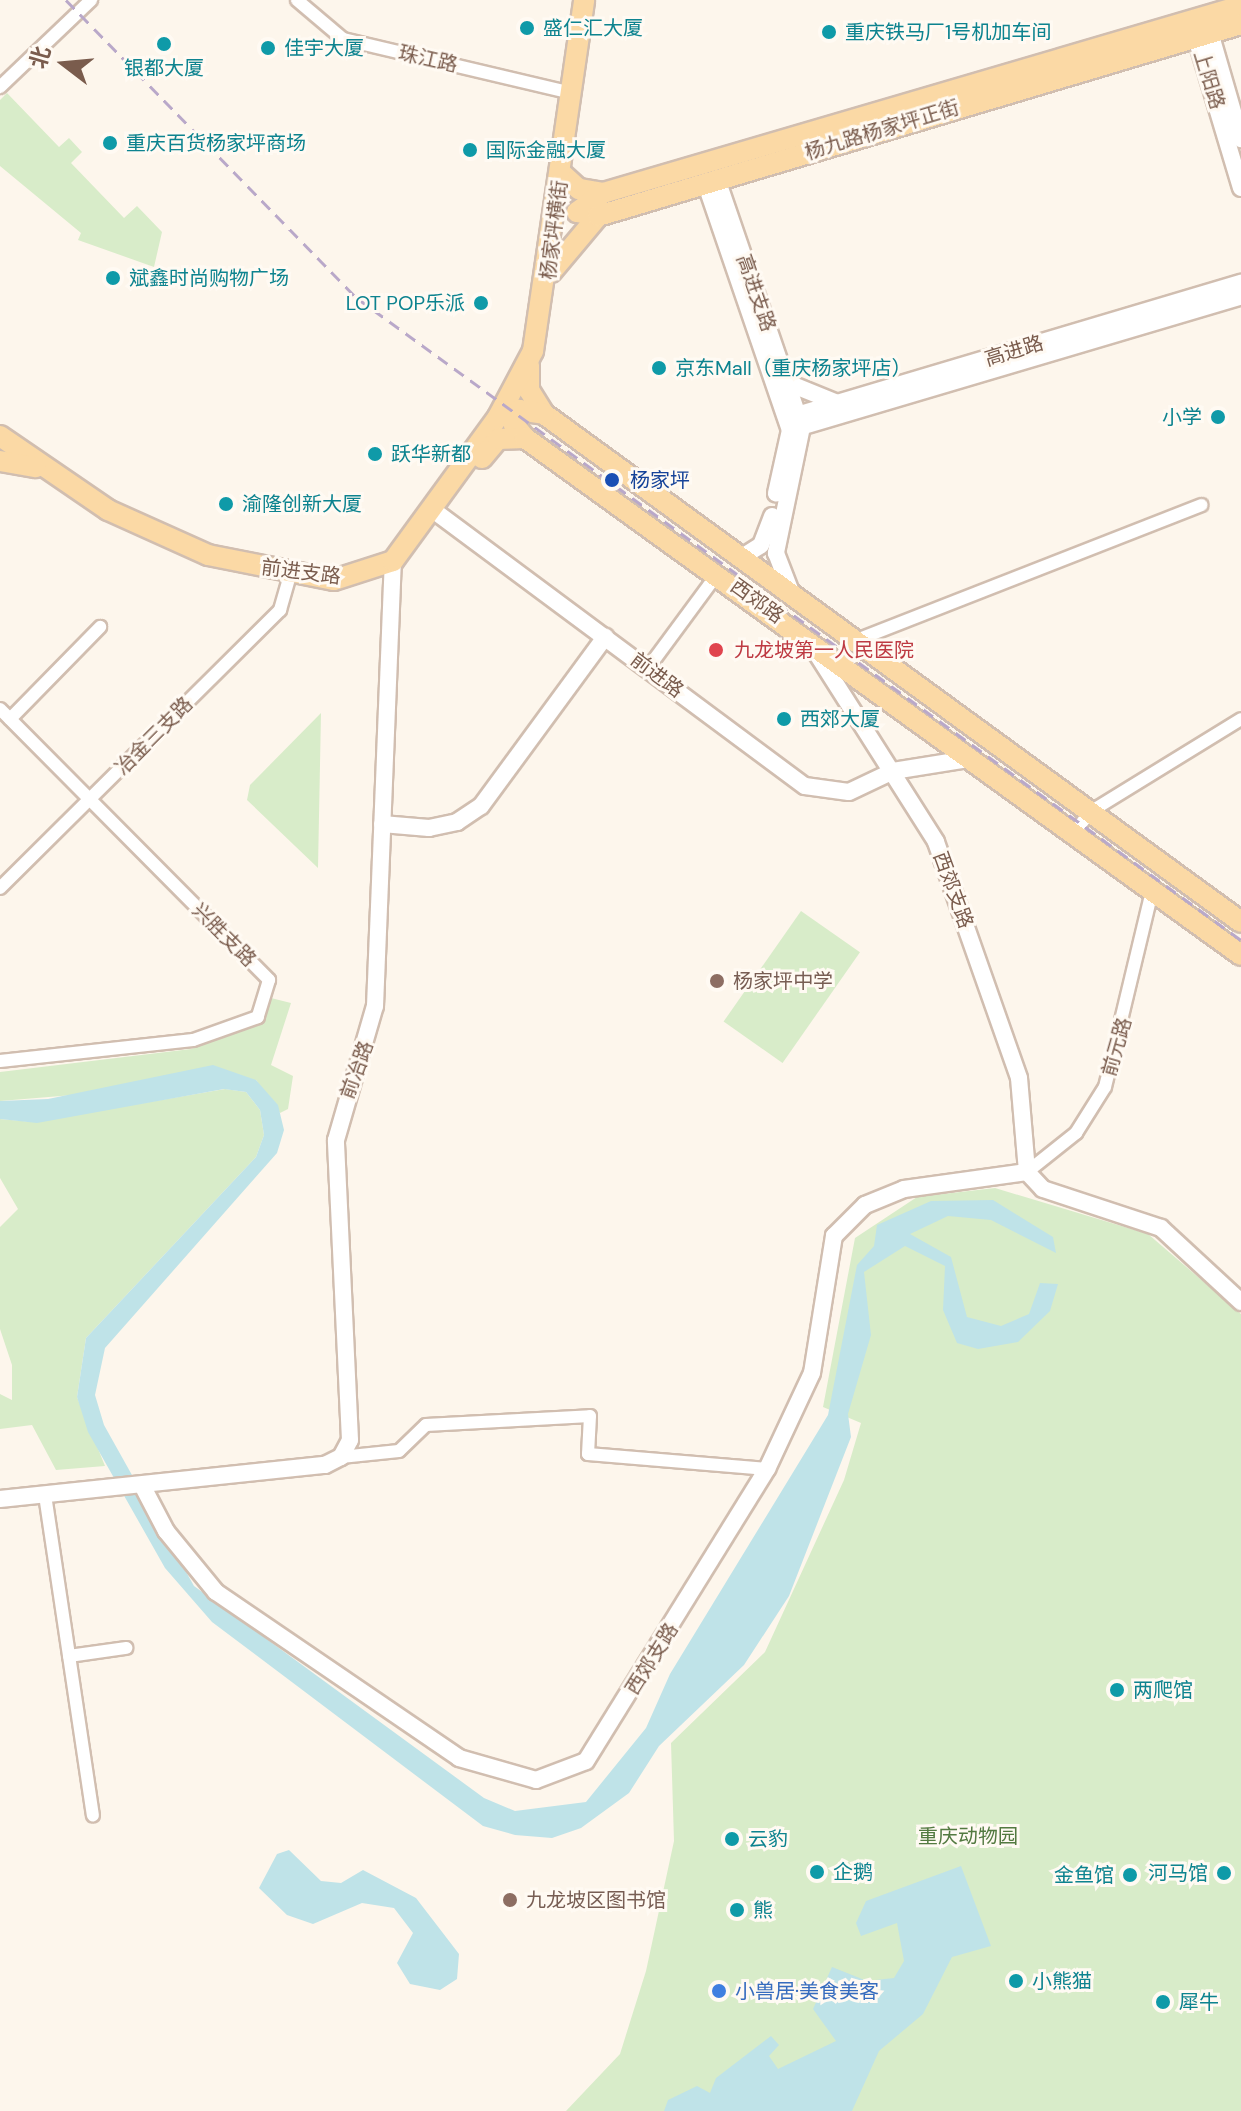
<!DOCTYPE html>
<meta charset="utf-8">
<style>
body{margin:0}
#map{position:relative;width:1241px;height:2111px;overflow:hidden;background:#fdf6ec;font-family:"DM Sans","Noto Sans SC",sans-serif}
div>[style]{position:absolute}
.green>*{inset:0;background:#d8ecc9;transform-origin:0 0}
.water>*{inset:0;background:#bfe3e8}
.roads{filter:drop-shadow(2px 0 #d1beb0) drop-shadow(-2px 0 #d1beb0) drop-shadow(0 2px #d1beb0) drop-shadow(0 -2px #d1beb0)}
.minor>*{height:12px;margin:-6px;padding:0 6px;transform-origin:6px;border-radius:6px;background:#fff}
.tertiary>*{height:16px;margin:-8px;padding:0 8px;transform-origin:8px;border-radius:8px;background:#fff}
.primary>*{height:20px;margin:-10px;padding:0 10px;transform-origin:10px;border-radius:10px;background:#fbd9a5}
.rail>*{height:3px;margin-top:-1.5px;transform-origin:0;background:repeating-linear-gradient(90deg,#b9a8c9 0 12px,transparent 0 20px)}
.dots>*{width:22px;height:22px;translate:-50% -50%;box-sizing:border-box;border:4px solid #fffaf3;border-radius:50%}
span{translate:-50% -50%;white-space:nowrap;text-align:center;line-height:1.15;-webkit-text-stroke:6px #fffaf3;paint-order:stroke}
.culture-label{font-size:20px;color:#0d838f}
.left{translate:0 -50%;text-align:left}
.right{translate:-100% -50%;text-align:right}
.street-label{font-size:20px;color:#7a5c4d}
.transit-label{font-size:20px;color:#164399}
.health-label{font-size:20px;color:#be3a42}
.education-label{font-size:20px;color:#785e54}
.park-label{font-size:20px;color:#537a41}
.shop-label{font-size:20px;color:#366cbe}
.north{position:absolute;left:24px;top:24px;width:80px;height:80px;-webkit-text-stroke:6px #fffaf3;paint-order:stroke;rotate:286deg;font-size:22px;font-weight:700;line-height:32px;text-align:center;color:#7a5c4d}
.north::after{content:'';display:block;margin:auto;width:28px;height:36px;background:#7a5c4d;clip-path:polygon(50% 0,100% 100%,50% 72%,0 100%)}
</style>
<div id="map">
<div class="green">
<i style="clip-path:polygon(7px 93px,59px 147px,69px 138px,82px 152px,71px 163px,124px 218px,137px 206px,162px 232px,154px 267px,78px 240px,81px 233px,0 166px,0 100px)"></i>
<i style="clip-path:polygon(321px 713px,318px 868px,247px 800px,250px 785px)"></i>
<i style="left:801px;top:911px;width:72px;height:135px;rotate:35deg"></i>
<i style="clip-path:polygon(271px 998px,291px 1003px,271px 1065px,293px 1076px,288px 1109px,280px 1113px,256px 1080px,0 1101px,0 1072px,191px 1049px,261px 1024px)"></i>
<i style="clip-path:polygon(225px 1089px,246px 1092px,260px 1110px,264px 1135px,256px 1157px,86px 1338px,77px 1397px,105px 1466px,56px 1470px,32px 1425px,0 1429px,0 1394px,12px 1400px,12px 1365px,0 1329px,0 1227px,18px 1209px,0 1178px,0 1119px,33px 1122px)"></i>
<i style="clip-path:polygon(995px 1188px,1148px 1234px,1241px 1314px,1241px 2111px,566px 2111px,620px 2054px,646px 1971px,674px 1841px,671px 1743px,765px 1652px,844px 1480px,861px 1423px,823px 1407px,855px 1238px,917px 1197px)"></i>
</div>
<div class="water">
<i style="clip-path:polygon(213px 1065px,256px 1080px,278px 1105px,284px 1130px,277px 1153px,105px 1348px,95px 1395px,104px 1425px,194px 1586px,484px 1798px,515px 1811px,586px 1802px,646px 1728px,670px 1674px,828px 1415px,857px 1265px,874px 1246px,877px 1225px,931px 1201px,993px 1200px,1053px 1237px,1056px 1253px,991px 1220px,948px 1216px,910px 1234px,951px 1257px,967px 1317px,1001px 1326px,1029px 1314px,1040px 1283px,1058px 1284px,1050px 1311px,1018px 1342px,978px 1349px,957px 1343px,943px 1310px,945px 1266px,905px 1246px,864px 1272px,871px 1335px,848px 1414px,851px 1437px,789px 1596px,744px 1665px,659px 1746px,629px 1793px,581px 1828px,552px 1838px,515px 1835px,483px 1826px,212px 1622px,165px 1568px,88px 1432px,77px 1397px,86px 1338px,256px 1157px,264px 1135px,260px 1110px,246px 1092px,224px 1089px,37px 1123px,0 1119px,0 1101px,48px 1099px)"></i>
<i style="clip-path:polygon(289px 1850px,321px 1881px,341px 1883px,363px 1870px,416px 1898px,459px 1954px,457px 1979px,440px 1990px,410px 1984px,397px 1963px,413px 1933px,394px 1908px,362px 1903px,313px 1924px,287px 1915px,259px 1888px,277px 1854px)"></i>
<i style="clip-path:polygon(961px 1866px,991px 1946px,952px 1957px,923px 2014px,879px 2051px,852px 2111px,664px 2111px,668px 2100px,697px 2086px,710px 2093px,716px 2078px,771px 2036px,779px 2045px,769px 2056px,778px 2069px,836px 2041px,813px 2009px,832px 1967px,867px 1981px,894px 1978px,904px 1961px,897px 1923px,861px 1936px,856px 1923px,866px 1901px)"></i>
</div>
<div class="roads">
<div class="minor">
<i style="left:297px;top:0;width:60px;rotate:40.3deg"></i>
<i style="left:343px;top:39px;width:234px;rotate:13.3deg"></i>
<i style="left:0;top:87px;width:126px;rotate:-43.7deg"></i>
<i style="left:857px;top:640px;width:370px;rotate:-21.4deg"></i>
<i style="left:648px;top:668px;width:118px;rotate:-53.6deg"></i>
<i style="left:0;top:709px;width:382px;rotate:45.2deg"></i>
<i style="left:269px;top:980px;width:39px;rotate:107deg"></i>
<i style="left:258px;top:1017px;width:69px;rotate:160.5deg"></i>
<i style="left:193px;top:1040px;width:194px;rotate:173.8deg"></i>
<i style="left:10px;top:719px;width:129px;rotate:-45.6deg"></i>
<i style="left:1073px;top:835px;width:29px;rotate:-54deg"></i>
<i style="left:1090px;top:812px;width:177px;rotate:-31.6deg"></i>
<i style="left:0;top:888px;width:395px;rotate:-44.8deg"></i>
<i style="left:280px;top:610px;width:37px;rotate:-74deg"></i>
<i style="left:1027px;top:1172px;width:63px;rotate:-38.5deg"></i>
<i style="left:1076px;top:1133px;width:54px;rotate:-57.8deg"></i>
<i style="left:1105px;top:1087px;width:202px;rotate:-76.5deg"></i>
<i style="left:341px;top:1457px;width:58px;rotate:-5.9deg"></i>
<i style="left:399px;top:1451px;width:37px;rotate:-44deg"></i>
<i style="left:426px;top:1425px;width:164px;rotate:-3.1deg"></i>
<i style="left:590px;top:1416px;width:38px;rotate:93deg"></i>
<i style="left:588px;top:1454px;width:180px;rotate:4.8deg"></i>
<i style="left:45px;top:1495px;width:324px;rotate:81.5deg"></i>
<i style="left:69px;top:1656px;width:58px;rotate:-8deg"></i>
</div>
<div class="tertiary">
<i style="left:1207px;top:22px;width:122px;rotate:73.8deg"></i>
<i style="left:1193px;top:28px;width:167px;rotate:73.3deg"></i>
<i style="left:717px;top:179px;width:262px;rotate:71.1deg"></i>
<i style="left:802px;top:427px;width:129px;rotate:101.7deg"></i>
<i style="left:776px;top:553px;width:42px;rotate:69deg"></i>
<i style="left:705px;top:182px;width:262px;rotate:71.1deg"></i>
<i style="left:790px;top:430px;width:65px;rotate:102.5deg"></i>
<i style="left:788px;top:383px;width:51px;rotate:22deg"></i>
<i style="left:787px;top:418px;width:474px;rotate:-16.6deg"></i>
<i style="left:790px;top:430px;width:470px;rotate:-16.5deg"></i>
<i style="left:433px;top:510px;width:463px;rotate:36.6deg"></i>
<i style="left:805px;top:786px;width:44px;rotate:7.8deg"></i>
<i style="left:849px;top:792px;width:49px;rotate:-25.5deg"></i>
<i style="left:893px;top:771px;width:76px;rotate:-9.1deg"></i>
<i style="left:742px;top:557px;width:22px;rotate:-32deg"></i>
<i style="left:761px;top:545px;width:31px;rotate:-69deg"></i>
<i style="left:815px;top:651px;width:226px;rotate:57.6deg"></i>
<i style="left:936px;top:842px;width:250px;rotate:70.6deg"></i>
<i style="left:1019px;top:1078px;width:94px;rotate:85.1deg"></i>
<i style="left:1027px;top:1172px;width:23px;rotate:47deg"></i>
<i style="left:1043px;top:1189px;width:124px;rotate:18.3deg"></i>
<i style="left:1161px;top:1228px;width:109px;rotate:42.8deg"></i>
<i style="left:382px;top:824px;width:47px;rotate:4.9deg"></i>
<i style="left:429px;top:828px;width:29px;rotate:-12deg"></i>
<i style="left:457px;top:822px;width:29px;rotate:-34deg"></i>
<i style="left:481px;top:806px;width:210px;rotate:-53.7deg"></i>
<i style="left:143px;top:1487px;width:50px;rotate:62.4deg"></i>
<i style="left:166px;top:1531px;width:79px;rotate:50.7deg"></i>
<i style="left:216px;top:1592px;width:294px;rotate:34.3deg"></i>
<i style="left:459px;top:1758px;width:80px;rotate:15.9deg"></i>
<i style="left:536px;top:1780px;width:53px;rotate:-20.8deg"></i>
<i style="left:586px;top:1761px;width:344px;rotate:-58.2deg"></i>
<i style="left:767px;top:1469px;width:106px;rotate:-64.9deg"></i>
<i style="left:812px;top:1373px;width:139px;rotate:-80.9deg"></i>
<i style="left:834px;top:1236px;width:44px;rotate:-45deg"></i>
<i style="left:865px;top:1205px;width:42px;rotate:-22.3deg"></i>
<i style="left:904px;top:1189px;width:124px;rotate:-7.9deg"></i>
<i style="left:0;top:1499px;width:327px;rotate:-6deg"></i>
<i style="left:325px;top:1465px;width:18px;rotate:-27deg"></i>
<i style="left:341px;top:1457px;width:19px;rotate:-62deg"></i>
<i style="left:350px;top:1440px;width:300px;rotate:-92.7deg"></i>
<i style="left:336px;top:1140px;width:140px;rotate:-73.8deg"></i>
<i style="left:375px;top:1006px;width:445px;rotate:-87.7deg"></i>
</div>
<div class="primary">
<i style="left:561px;top:173px;width:24px;rotate:42deg"></i>
<i style="left:579px;top:189px;width:24px;rotate:9deg"></i>
<i style="left:603px;top:193px;width:665px;rotate:-16.34deg"></i>
<i style="left:598px;top:216px;width:21px;rotate:-169deg"></i>
<i style="left:577px;top:212px;width:32px;rotate:-36deg"></i>
<i style="left:551px;top:272px;width:73px;rotate:-50deg"></i>
<i style="left:598px;top:216px;width:671px;rotate:-16.63deg"></i>
<i style="left:529px;top:365px;width:25px;rotate:90deg"></i>
<i style="left:529px;top:390px;width:28px;rotate:58deg"></i>
<i style="left:544px;top:414px;width:862px;rotate:36.09deg"></i>
<i style="left:0;top:436px;width:131px;rotate:34.4deg"></i>
<i style="left:108px;top:510px;width:110px;rotate:24.2deg"></i>
<i style="left:208px;top:555px;width:128px;rotate:11.2deg"></i>
<i style="left:334px;top:580px;width:62px;rotate:-17.9deg"></i>
<i style="left:393px;top:561px;width:178px;rotate:-53.9deg"></i>
<i style="left:498px;top:417px;width:75px;rotate:-62.1deg"></i>
<i style="left:533px;top:351px;width:355px;rotate:-81.7deg"></i>
<i style="left:525px;top:438px;width:17px;rotate:-130deg"></i>
<i style="left:514px;top:425px;width:16px;rotate:-72deg"></i>
<i style="left:519px;top:410px;width:25px;rotate:9deg"></i>
<i style="left:482px;top:458px;width:25px;rotate:-50deg"></i>
<i style="left:498px;top:439px;width:27px;rotate:-2deg"></i>
<i style="left:525px;top:438px;width:883px;rotate:35.83deg"></i>
<i style="left:0;top:461px;width:36px;rotate:10deg"></i>
</div>
</div>
<div class="rail">
<i style="left:66px;top:0;width:417px;rotate:45.7deg"></i>
<i style="left:357px;top:298px;width:1093px;rotate:35.99deg"></i>
</div>
<div class="dots">
<i style="left:527px;top:28px;background:#0f9aa8"></i>
<i style="left:829px;top:32px;background:#0f9aa8"></i>
<i style="left:164px;top:44px;background:#0f9aa8"></i>
<i style="left:268px;top:48px;background:#0f9aa8"></i>
<i style="left:110px;top:143px;background:#0f9aa8"></i>
<i style="left:470px;top:150px;background:#0f9aa8"></i>
<i style="left:113px;top:278px;background:#0f9aa8"></i>
<i style="left:481px;top:303px;background:#0f9aa8"></i>
<i style="left:659px;top:368px;background:#0f9aa8"></i>
<i style="left:1218px;top:417px;background:#0f9aa8"></i>
<i style="left:375px;top:454px;background:#0f9aa8"></i>
<i style="left:612px;top:480px;background:#1a4fb4"></i>
<i style="left:226px;top:504px;background:#0f9aa8"></i>
<i style="left:716px;top:650px;background:#e0444e"></i>
<i style="left:784px;top:719px;background:#0f9aa8"></i>
<i style="left:717px;top:981px;background:#8d6e63"></i>
<i style="left:1117px;top:1690px;background:#0f9aa8"></i>
<i style="left:732px;top:1839px;background:#0f9aa8"></i>
<i style="left:817px;top:1872px;background:#0f9aa8"></i>
<i style="left:1224px;top:1873px;background:#0f9aa8"></i>
<i style="left:1130px;top:1875px;background:#0f9aa8"></i>
<i style="left:510px;top:1900px;background:#8d6e63"></i>
<i style="left:737px;top:1910px;background:#0f9aa8"></i>
<i style="left:1016px;top:1981px;background:#0f9aa8"></i>
<i style="left:719px;top:1991px;background:#3f7fe0"></i>
<i style="left:1163px;top:2002px;background:#0f9aa8"></i>
</div>
<div class="culture-label">
<span class="left" style="left:543px;top:28px">盛仁汇大厦</span>
<span class="left" style="left:845px;top:32px">重庆铁马厂1号机加车间</span>
<span class="left" style="left:284px;top:48px">佳宇大厦</span>
<span style="left:164px;top:68px">银都大厦</span>
<span class="left" style="left:126px;top:143px">重庆百货杨家坪商场</span>
<span class="left" style="left:486px;top:150px">国际金融大厦</span>
<span class="left" style="left:129px;top:278px">斌鑫时尚购物广场</span>
<span class="right" style="left:465px;top:303px">LOT POP乐派</span>
<span class="left" style="left:675px;top:368px">京东Mall（重庆杨家坪店）</span>
<span class="right" style="left:1202px;top:417px">小学</span>
<span class="left" style="left:391px;top:454px">跃华新都</span>
<span class="left" style="left:242px;top:504px">渝隆创新大厦</span>
<span class="left" style="left:800px;top:719px">西郊大厦</span>
<span class="left" style="left:1133px;top:1690px">两爬馆</span>
<span class="left" style="left:748px;top:1839px">云豹</span>
<span class="left" style="left:833px;top:1872px">企鹅</span>
<span class="right" style="left:1208px;top:1873px">河马馆</span>
<span class="right" style="left:1114px;top:1875px">金鱼馆</span>
<span class="left" style="left:753px;top:1910px">熊</span>
<span class="left" style="left:1032px;top:1981px">小熊猫</span>
<span class="left" style="left:1179px;top:2002px">犀牛</span>
</div>
<div class="street-label">
<span style="left:428px;top:59px;rotate:13deg">珠江路</span>
<span style="left:1209px;top:80px;rotate:73deg">上阳路</span>
<span style="left:882px;top:130px;rotate:-17deg">杨九路杨家坪正街</span>
<span style="left:554px;top:230px;rotate:-83deg">杨家坪横街</span>
<span style="left:756px;top:293px;rotate:71deg">高进支路</span>
<span style="left:1014px;top:351px;rotate:-17deg">高进路</span>
<span style="left:301px;top:572px;rotate:7deg">前进支路</span>
<span style="left:757px;top:601px;rotate:36deg">西郊路</span>
<span style="left:657px;top:675px;rotate:37deg">前进路</span>
<span style="left:154px;top:736px;rotate:-45deg">冶金三支路</span>
<span style="left:953px;top:890px;rotate:70deg">西郊支路</span>
<span style="left:224px;top:935px;rotate:45deg">兴胜支路</span>
<span style="left:1117px;top:1047px;rotate:-74deg">前元路</span>
<span style="left:357px;top:1070px;rotate:-70deg">前冶路</span>
<span style="left:652px;top:1659px;rotate:-58deg">西郊支路</span>
</div>
<div class="transit-label">
<span class="left" style="left:630px;top:480px">杨家坪</span>
</div>
<div class="health-label">
<span class="left" style="left:734px;top:650px">九龙坡第一人民医院</span>
</div>
<div class="education-label">
<span class="left" style="left:733px;top:981px">杨家坪中学</span>
<span class="left" style="left:526px;top:1900px">九龙坡区图书馆</span>
</div>
<div class="park-label">
<span style="left:968px;top:1836px">重庆动物园</span>
</div>
<div class="shop-label">
<span class="left" style="left:735px;top:1991px">小兽居·美食美客</span>
</div>
<div class="north">北</div>
</div>
